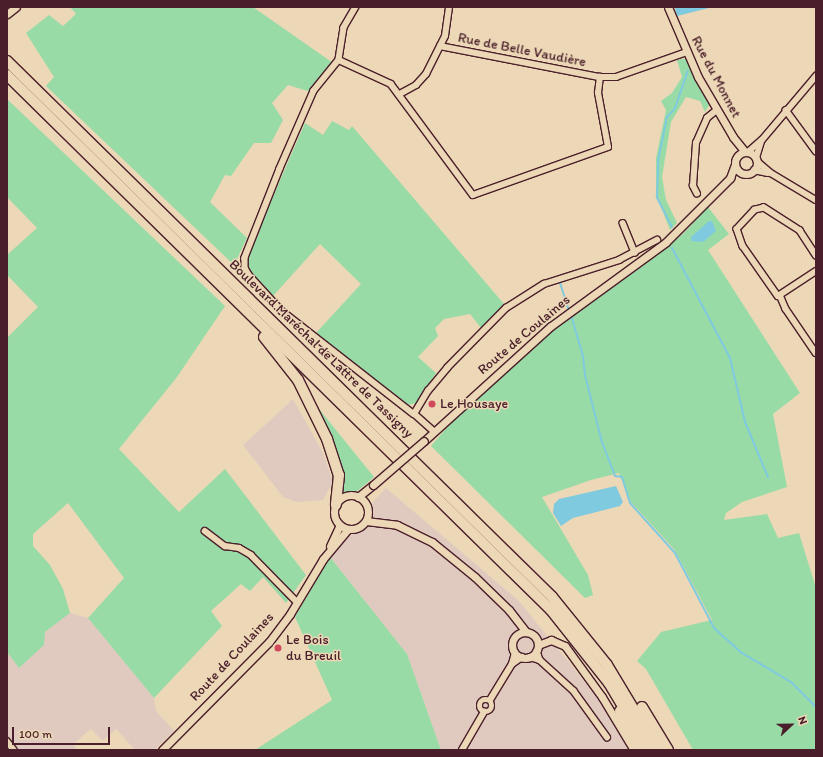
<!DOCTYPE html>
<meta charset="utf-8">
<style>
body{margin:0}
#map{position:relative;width:823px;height:757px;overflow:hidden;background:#ecd8b6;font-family:Itim,sans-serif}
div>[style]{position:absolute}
.built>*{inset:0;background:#e0cac0}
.green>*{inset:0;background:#98dba7}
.water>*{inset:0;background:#80cae0}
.stream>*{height:2px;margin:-1px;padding:0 1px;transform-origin:1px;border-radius:1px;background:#80cae0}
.roads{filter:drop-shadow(1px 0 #4a1f2b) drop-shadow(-1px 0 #4a1f2b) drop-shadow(0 1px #4a1f2b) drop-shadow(0 -1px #4a1f2b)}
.street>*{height:5.5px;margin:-2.75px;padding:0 2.75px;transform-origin:2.75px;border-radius:2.75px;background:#ecd8b6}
.street>.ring{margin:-2.75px;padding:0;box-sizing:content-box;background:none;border:5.5px solid #ecd8b6;border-radius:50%}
.secondary>*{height:7px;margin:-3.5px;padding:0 3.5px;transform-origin:3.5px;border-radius:3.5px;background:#ecd8b6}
.secondary>.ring{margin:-3.5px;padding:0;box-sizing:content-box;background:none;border:7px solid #ecd8b6;border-radius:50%}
.highway>*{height:10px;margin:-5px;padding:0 5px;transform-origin:5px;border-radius:5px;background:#ecd8b6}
.bridges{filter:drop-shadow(1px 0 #4a1f2b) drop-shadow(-1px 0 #4a1f2b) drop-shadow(0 1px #4a1f2b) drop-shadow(0 -1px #4a1f2b)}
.secondary-bridge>*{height:7px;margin:-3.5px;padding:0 3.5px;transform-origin:3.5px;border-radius:3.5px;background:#ecd8b6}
.dots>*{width:11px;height:11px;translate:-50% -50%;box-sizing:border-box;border:2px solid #ecd8b6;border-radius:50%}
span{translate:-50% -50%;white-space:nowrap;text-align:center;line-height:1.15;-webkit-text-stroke:3px #ecd8b6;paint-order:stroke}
.street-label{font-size:14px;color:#4a1f2b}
.poi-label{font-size:14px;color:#4a1f2b}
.left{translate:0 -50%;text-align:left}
.frame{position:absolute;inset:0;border:8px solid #4a1f2b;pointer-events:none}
.north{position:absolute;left:771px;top:705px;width:40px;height:40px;-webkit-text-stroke:3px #ecd8b6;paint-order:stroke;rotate:68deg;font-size:11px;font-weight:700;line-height:16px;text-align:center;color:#4a1f2b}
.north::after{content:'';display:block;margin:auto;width:14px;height:18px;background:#4a1f2b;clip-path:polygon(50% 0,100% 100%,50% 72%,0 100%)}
.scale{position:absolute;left:12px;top:727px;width:98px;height:18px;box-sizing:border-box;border:2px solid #4a1f2b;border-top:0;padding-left:5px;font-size:12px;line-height:14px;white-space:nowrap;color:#4a1f2b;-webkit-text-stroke:3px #ecd8b6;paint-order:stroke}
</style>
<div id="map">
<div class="built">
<i style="clip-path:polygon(293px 399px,323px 453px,333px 482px,323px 500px,296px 502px,283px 497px,243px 445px)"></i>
<i style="clip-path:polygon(386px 488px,518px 600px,598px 698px,628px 750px,441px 750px,407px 654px,330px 557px,345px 539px,368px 526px,373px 502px)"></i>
<i style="clip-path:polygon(70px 613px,88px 618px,154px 698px,156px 711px,174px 731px,154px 750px,135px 750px,116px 729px,103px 741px,91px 729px,73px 744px,77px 750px,7px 750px,7px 652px,20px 668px,45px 632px)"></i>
</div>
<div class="green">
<i style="clip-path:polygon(70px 7px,253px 7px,333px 63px,311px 92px,288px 85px,272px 103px,283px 120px,271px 143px,254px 143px,231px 176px,225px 175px,210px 202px,247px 238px,234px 265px,46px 86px,54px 77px,26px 33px,49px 15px,63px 26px,76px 14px)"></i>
<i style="clip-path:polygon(682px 59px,687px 59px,709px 99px,709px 105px,705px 112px,700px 101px,686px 97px,671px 122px,662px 177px,666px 200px,677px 223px,670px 230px,656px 194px,656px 158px,666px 110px,661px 101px,672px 93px,682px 77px,677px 60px)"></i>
<i style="clip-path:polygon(7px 99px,225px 306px,177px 377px,119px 449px,179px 512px,225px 469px,306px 575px,286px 603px,263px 577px,250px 591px,241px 584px,211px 611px,222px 626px,154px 698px,88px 618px,124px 578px,68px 503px,33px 534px,33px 546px,50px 565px,63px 589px,70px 613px,45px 632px,44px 645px,19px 668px,7px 652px,7px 338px,38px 307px,7px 275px,7px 255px,37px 228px,7px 197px)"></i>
<i style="clip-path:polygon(332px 121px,349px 130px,352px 126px,504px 304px,481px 328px,470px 314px,444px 319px,435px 328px,438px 336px,418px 357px,436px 373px,417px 403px,407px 405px,316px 333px,361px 284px,320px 244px,273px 296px,249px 270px,248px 254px,305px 123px,323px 135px)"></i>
<i style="clip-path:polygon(708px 207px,729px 234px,708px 250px,800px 393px,773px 414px,787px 487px,742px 502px,726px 513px,724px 520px,767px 514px,778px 538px,799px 533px,816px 588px,816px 750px,693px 750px,646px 669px,637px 661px,661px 632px,712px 620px,674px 549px,630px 501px,619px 473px,591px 480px,542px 497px,588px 575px,593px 595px,585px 598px,431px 446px,457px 416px,548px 334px,652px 259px,683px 234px)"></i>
<i style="clip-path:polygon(311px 399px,374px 477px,355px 493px,341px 496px,341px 489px)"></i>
<i style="clip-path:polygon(330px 557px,407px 654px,441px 750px,255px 750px,332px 700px,295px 617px)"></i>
</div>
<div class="water">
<i style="clip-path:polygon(678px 7px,713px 7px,677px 16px,675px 8px)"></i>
<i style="clip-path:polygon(709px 221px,712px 221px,716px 231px,703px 242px,691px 241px,691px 237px)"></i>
<i style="clip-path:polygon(616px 486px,623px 502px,620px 506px,573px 518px,561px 526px,553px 513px,554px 504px,559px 499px)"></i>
</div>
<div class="stream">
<i style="left:672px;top:227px;width:34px;rotate:-117deg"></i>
<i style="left:657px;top:197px;width:36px;rotate:-88deg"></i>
<i style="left:658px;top:161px;width:45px;rotate:-78.4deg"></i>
<i style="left:667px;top:117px;width:12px;rotate:-48deg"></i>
<i style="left:675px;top:108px;width:39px;rotate:-71deg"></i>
<i style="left:672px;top:248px;width:124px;rotate:62.2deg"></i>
<i style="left:730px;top:358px;width:66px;rotate:76.8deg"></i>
<i style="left:745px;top:422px;width:60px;rotate:67.3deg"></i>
<i style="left:560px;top:283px;width:28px;rotate:72deg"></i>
<i style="left:571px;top:315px;width:43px;rotate:73.7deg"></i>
<i style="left:583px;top:356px;width:19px;rotate:84deg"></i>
<i style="left:585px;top:375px;width:69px;rotate:75.8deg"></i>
<i style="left:602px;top:442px;width:36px;rotate:69deg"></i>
<i style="left:615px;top:476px;width:7px;rotate:8deg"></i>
<i style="left:622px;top:477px;width:27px;rotate:73deg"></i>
<i style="left:630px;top:503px;width:67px;rotate:48deg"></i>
<i style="left:675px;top:553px;width:85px;rotate:62.5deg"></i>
<i style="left:714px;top:628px;width:38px;rotate:42deg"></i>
<i style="left:742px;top:653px;width:57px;rotate:30.6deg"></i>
<i style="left:791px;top:682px;width:35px;rotate:45deg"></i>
</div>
<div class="roads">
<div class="street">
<i style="left:356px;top:7px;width:24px;rotate:120deg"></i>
<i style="left:344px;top:28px;width:32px;rotate:99deg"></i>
<i style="left:339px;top:60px;width:40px;rotate:129deg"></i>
<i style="left:314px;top:91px;width:85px;rotate:113.6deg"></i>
<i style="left:280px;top:169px;width:96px;rotate:111.5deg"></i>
<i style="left:245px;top:258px;width:10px;rotate:90deg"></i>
<i style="left:245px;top:268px;width:8px;rotate:60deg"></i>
<i style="left:249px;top:275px;width:49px;rotate:47.5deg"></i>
<i style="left:282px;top:311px;width:167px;rotate:38deg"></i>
<i style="left:440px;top:46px;width:163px;rotate:11deg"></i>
<i style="left:600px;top:77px;width:16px"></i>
<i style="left:616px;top:77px;width:75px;rotate:-19.4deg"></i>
<i style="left:339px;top:60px;width:57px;rotate:24.8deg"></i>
<i style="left:391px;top:84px;width:138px;rotate:53.5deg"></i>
<i style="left:473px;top:195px;width:143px;rotate:-19.6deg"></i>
<i style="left:608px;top:147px;width:55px;rotate:-100.5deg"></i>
<i style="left:598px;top:93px;width:16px;rotate:-83deg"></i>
<i style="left:400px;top:94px;width:18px;rotate:-29deg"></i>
<i style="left:416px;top:85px;width:15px;rotate:-48deg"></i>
<i style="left:426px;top:74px;width:42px;rotate:-63.4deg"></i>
<i style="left:445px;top:36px;width:29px;rotate:-82deg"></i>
<i style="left:786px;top:110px;width:51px;rotate:53.8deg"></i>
<i style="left:748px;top:152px;width:18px;rotate:-41deg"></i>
<i style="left:762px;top:140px;width:84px;rotate:-49.8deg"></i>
<i style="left:756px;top:158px;width:17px;rotate:-73deg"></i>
<i style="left:757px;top:161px;width:18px;rotate:41deg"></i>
<i style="left:771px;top:173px;width:52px;rotate:31deg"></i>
<i style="left:754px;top:170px;width:14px;rotate:12deg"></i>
<i style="left:697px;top:194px;width:9px;rotate:-117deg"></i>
<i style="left:693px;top:186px;width:43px;rotate:-86deg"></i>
<i style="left:696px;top:143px;width:27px;rotate:-66deg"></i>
<i style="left:707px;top:118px;width:13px;rotate:-39deg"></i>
<i style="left:623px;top:223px;width:32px;rotate:68deg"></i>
<i style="left:816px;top:256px;width:30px;rotate:-123deg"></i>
<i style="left:800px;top:231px;width:43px;rotate:-147.4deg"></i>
<i style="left:764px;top:208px;width:9px;rotate:167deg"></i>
<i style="left:755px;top:210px;width:26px;rotate:133deg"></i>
<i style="left:737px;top:229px;width:18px;rotate:71deg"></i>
<i style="left:743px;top:246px;width:61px;rotate:55deg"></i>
<i style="left:778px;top:296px;width:45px;rotate:-33.3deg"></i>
<i style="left:780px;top:295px;width:15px;rotate:67deg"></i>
<i style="left:786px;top:309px;width:53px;rotate:55.7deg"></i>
<i style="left:434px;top:432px;width:27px;rotate:-138deg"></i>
<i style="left:414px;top:414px;width:27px;rotate:-59deg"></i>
<i style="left:428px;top:391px;width:30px;rotate:-50deg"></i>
<i style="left:447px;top:368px;width:84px;rotate:-45.5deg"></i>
<i style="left:506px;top:308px;width:45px;rotate:-32.3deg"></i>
<i style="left:544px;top:284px;width:79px;rotate:-17.7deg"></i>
<i style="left:619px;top:260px;width:43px;rotate:-27.8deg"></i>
<i style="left:205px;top:531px;width:25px;rotate:37deg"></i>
<i style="left:225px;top:546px;width:14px;rotate:8deg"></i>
<i style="left:239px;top:548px;width:14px;rotate:30deg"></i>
<i style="left:251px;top:555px;width:66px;rotate:45.6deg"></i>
<i style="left:537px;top:651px;width:9px;rotate:72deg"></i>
<i style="left:530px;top:657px;width:10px;rotate:17deg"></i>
<i style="left:540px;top:660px;width:46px;rotate:42.4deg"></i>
<i style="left:574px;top:691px;width:57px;rotate:54.3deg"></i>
<i style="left:512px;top:664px;width:12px;rotate:-35deg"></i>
<i class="ring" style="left:480px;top:700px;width:6.5px;height:6.5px"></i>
<i style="left:490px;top:700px;width:42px;rotate:-58.6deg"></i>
<i style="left:512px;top:664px;width:11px;rotate:-75deg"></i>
<i style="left:7px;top:741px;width:11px;rotate:52deg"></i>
<i style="left:462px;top:750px;width:44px;rotate:-59.9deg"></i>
</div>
<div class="secondary">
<i style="left:668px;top:7px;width:76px;rotate:66.8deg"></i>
<i style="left:698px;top:77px;width:69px;rotate:59.7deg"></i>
<i style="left:733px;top:137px;width:19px;rotate:51deg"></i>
<i style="left:7px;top:14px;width:11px;rotate:-38deg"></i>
<i class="ring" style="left:735px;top:152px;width:15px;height:15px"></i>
<i style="left:424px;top:441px;width:171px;rotate:-42.2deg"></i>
<i style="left:551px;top:326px;width:142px;rotate:-36.1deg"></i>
<i style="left:666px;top:242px;width:91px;rotate:-45deg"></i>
<i style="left:730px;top:178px;width:15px;rotate:-70deg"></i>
<i class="ring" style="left:334px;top:495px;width:27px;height:27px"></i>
<i style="left:358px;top:497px;width:19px;rotate:-39deg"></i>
<i style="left:366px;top:521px;width:31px;rotate:7deg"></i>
<i style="left:397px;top:525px;width:39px;rotate:26deg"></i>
<i style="left:432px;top:542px;width:55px;rotate:39.1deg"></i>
<i style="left:475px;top:577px;width:47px;rotate:44.1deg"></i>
<i style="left:509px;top:610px;width:28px;rotate:52deg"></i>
<i style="left:330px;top:546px;width:23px;rotate:-65deg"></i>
<i class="ring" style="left:512px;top:632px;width:19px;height:19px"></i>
<i style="left:538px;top:645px;width:14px;rotate:-21deg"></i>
<i style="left:551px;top:640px;width:15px;rotate:23deg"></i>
<i style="left:565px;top:646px;width:63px;rotate:54deg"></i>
<i style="left:602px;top:697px;width:62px;rotate:58.9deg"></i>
<i style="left:162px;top:750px;width:152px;rotate:-45.3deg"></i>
<i style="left:269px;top:642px;width:35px;rotate:-53deg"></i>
<i style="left:290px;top:614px;width:64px;rotate:-59deg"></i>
<i style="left:323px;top:559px;width:39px;rotate:-50deg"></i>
</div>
<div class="highway">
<i style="left:7px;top:61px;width:764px;rotate:44.52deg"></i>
<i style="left:552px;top:597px;width:87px;rotate:51deg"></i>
<i style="left:607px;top:665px;width:99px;rotate:59deg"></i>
<i style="left:7px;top:75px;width:763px;rotate:44.52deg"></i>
<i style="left:551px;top:610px;width:93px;rotate:51.5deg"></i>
<i style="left:609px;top:683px;width:78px;rotate:59.2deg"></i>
<i style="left:264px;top:337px;width:55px;rotate:51.7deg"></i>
<i style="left:298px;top:380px;width:66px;rotate:63.8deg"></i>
<i style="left:327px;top:439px;width:38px;rotate:72deg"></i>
<i style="left:339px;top:475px;width:30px;rotate:96deg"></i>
<i style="left:642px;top:707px;width:50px;rotate:58.8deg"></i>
<i style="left:620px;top:711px;width:43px;rotate:64deg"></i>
</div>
</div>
<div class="bridges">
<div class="secondary-bridge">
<i style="left:373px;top:485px;width:67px;rotate:-40.8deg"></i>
</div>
</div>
<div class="dots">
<i style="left:432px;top:404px;background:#d1495b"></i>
<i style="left:278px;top:648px;background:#d1495b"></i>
</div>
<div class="street-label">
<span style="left:522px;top:50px;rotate:11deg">Rue de Belle Vaudière</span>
<span style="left:716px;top:77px;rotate:62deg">Rue du Monnet</span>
<span style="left:524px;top:335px;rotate:-40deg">Route de Coulaines</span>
<span style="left:321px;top:349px;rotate:44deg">Boulevard Maréchal de Lattre de Tassigny</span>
<span style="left:232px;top:657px;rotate:-47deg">Route de Coulaines</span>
</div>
<div class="poi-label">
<span class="left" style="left:440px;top:404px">Le Housaye</span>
<span class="left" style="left:286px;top:648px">Le Bois<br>du Breuil</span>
</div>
<div class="frame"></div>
<div class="north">N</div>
<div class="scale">100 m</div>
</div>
